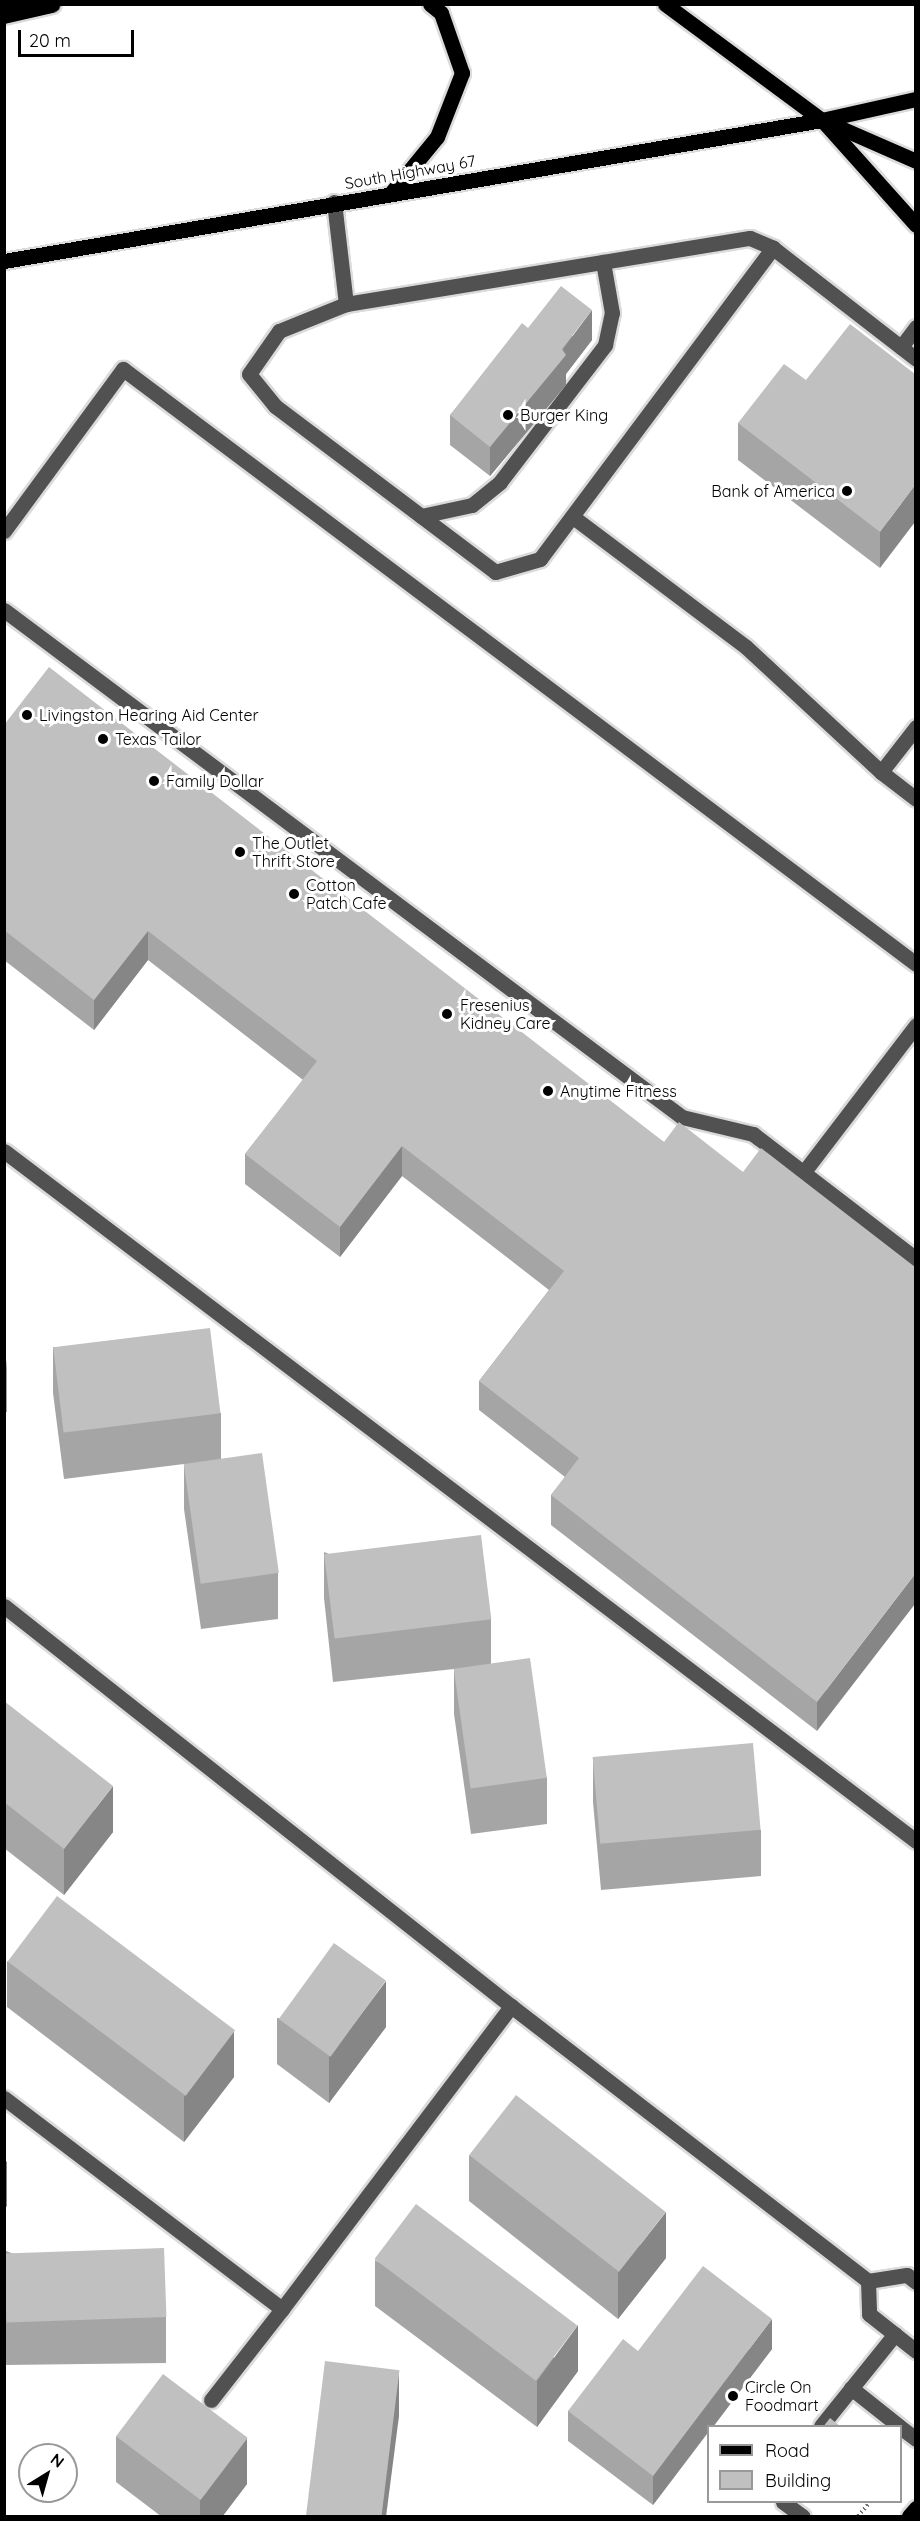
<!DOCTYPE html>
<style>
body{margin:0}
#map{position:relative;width:920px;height:2521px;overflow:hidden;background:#fff;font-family:Quicksand,sans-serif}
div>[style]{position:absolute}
.path>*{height:4px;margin-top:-2px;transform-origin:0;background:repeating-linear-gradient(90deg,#737373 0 1.5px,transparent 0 4.5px)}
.roads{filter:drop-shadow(2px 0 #dbdbdb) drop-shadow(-2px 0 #dbdbdb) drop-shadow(0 2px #dbdbdb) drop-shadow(0 -2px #dbdbdb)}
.minor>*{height:15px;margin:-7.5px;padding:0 7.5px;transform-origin:7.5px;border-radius:7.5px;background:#515151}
.major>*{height:15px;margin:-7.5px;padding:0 7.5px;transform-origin:7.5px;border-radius:7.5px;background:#000}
.highway>*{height:18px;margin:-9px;padding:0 9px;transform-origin:9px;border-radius:9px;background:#000}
.wall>*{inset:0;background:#a5a5a5}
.shaded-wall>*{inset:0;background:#868686}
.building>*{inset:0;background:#c0c0c0;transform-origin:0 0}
.dots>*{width:16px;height:16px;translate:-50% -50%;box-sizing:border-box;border:3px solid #fff;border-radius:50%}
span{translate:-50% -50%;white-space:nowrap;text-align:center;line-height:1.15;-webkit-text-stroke:6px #fff;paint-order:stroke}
.street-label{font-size:16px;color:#000}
.poi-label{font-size:16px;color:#000}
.left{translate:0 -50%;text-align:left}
.right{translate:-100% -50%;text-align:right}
.frame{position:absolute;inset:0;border:6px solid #000;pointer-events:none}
.legend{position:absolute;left:707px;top:2425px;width:195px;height:78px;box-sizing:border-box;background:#fff;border:2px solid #999;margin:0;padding:8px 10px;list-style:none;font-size:18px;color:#000}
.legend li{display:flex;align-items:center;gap:12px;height:30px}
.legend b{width:30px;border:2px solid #999}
.north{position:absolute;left:18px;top:2443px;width:60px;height:60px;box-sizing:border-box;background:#fff;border:2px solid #999;border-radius:50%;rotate:37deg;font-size:16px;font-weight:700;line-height:24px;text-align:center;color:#000}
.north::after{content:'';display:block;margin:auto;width:21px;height:27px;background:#000;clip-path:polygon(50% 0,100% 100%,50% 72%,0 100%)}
.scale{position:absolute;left:18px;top:30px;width:116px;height:27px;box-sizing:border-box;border:3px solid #000;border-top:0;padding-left:8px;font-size:18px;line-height:21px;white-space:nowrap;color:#000;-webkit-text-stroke:4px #fff;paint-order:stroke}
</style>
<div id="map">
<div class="path">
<i style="left:858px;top:2516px;width:18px;rotate:-49deg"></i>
</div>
<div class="roads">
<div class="minor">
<i style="left:334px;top:202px;width:103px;rotate:83.3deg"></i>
<i style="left:346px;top:304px;width:72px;rotate:158.1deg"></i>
<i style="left:279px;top:331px;width:52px;rotate:124.9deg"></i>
<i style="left:249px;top:374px;width:41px;rotate:50.9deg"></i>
<i style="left:275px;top:406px;width:276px;rotate:37deg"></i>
<i style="left:495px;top:572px;width:47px;rotate:-16.1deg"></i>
<i style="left:540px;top:559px;width:389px;rotate:-53.2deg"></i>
<i style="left:773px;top:248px;width:181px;rotate:37.8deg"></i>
<i style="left:346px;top:304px;width:409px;rotate:-9.3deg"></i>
<i style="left:750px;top:238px;width:25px;rotate:23deg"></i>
<i style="left:901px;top:347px;width:25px;rotate:-53deg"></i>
<i style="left:421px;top:516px;width:52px;rotate:-12.2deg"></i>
<i style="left:472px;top:505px;width:36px;rotate:-39deg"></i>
<i style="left:500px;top:482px;width:173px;rotate:-52.5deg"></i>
<i style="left:605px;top:345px;width:33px;rotate:-78deg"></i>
<i style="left:612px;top:313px;width:52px;rotate:-100deg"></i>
<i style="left:573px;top:517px;width:216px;rotate:36.9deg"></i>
<i style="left:746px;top:647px;width:184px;rotate:42.8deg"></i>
<i style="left:881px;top:772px;width:44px;rotate:37.6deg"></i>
<i style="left:4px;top:531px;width:201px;rotate:-53.7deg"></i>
<i style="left:123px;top:369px;width:991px;rotate:36.88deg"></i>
<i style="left:4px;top:610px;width:847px;rotate:36.79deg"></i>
<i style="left:682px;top:1117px;width:73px;rotate:13.5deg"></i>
<i style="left:753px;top:1134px;width:205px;rotate:37.5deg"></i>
<i style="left:881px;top:772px;width:57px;rotate:-52.1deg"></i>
<i style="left:4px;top:1151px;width:1144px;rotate:37.11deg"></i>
<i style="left:803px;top:1173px;width:186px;rotate:-52.6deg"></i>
<i style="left:4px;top:1606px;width:646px;rotate:38.27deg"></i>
<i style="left:511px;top:2006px;width:451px;rotate:37.6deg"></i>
<i style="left:868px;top:2281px;width:39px;rotate:-9deg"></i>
<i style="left:907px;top:2275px;width:11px;rotate:38deg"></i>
<i style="left:4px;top:2098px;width:349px;rotate:37.2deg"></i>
<i style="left:282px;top:2309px;width:380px;rotate:-52.9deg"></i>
<i style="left:868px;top:2281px;width:33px;rotate:88deg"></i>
<i style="left:869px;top:2314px;width:60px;rotate:38.2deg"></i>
<i style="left:851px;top:2388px;width:61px;rotate:38.4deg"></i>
<i style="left:211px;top:2400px;width:115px;rotate:-52deg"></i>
<i style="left:821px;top:2426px;width:118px;rotate:-51.2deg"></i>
<i style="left:900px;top:2427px;width:20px;rotate:37deg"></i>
<i style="left:783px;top:2502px;width:24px;rotate:36deg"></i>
</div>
<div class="major">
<i style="left:665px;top:4px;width:195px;rotate:36.5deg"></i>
<i style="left:822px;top:120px;width:141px;rotate:48.2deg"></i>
<i style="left:827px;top:122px;width:97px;rotate:23.7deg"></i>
<i style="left:391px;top:193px;width:72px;rotate:-50.6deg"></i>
<i style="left:437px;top:137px;width:69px;rotate:-68.7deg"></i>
<i style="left:462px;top:73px;width:64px;rotate:-109.3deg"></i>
<i style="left:441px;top:13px;width:14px;rotate:-141deg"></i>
<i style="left:4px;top:261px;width:830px;rotate:-9.78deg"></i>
<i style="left:822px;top:120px;width:96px;rotate:-12.6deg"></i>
<i style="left:909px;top:2516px;width:11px;rotate:-49deg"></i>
</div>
<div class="highway">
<i style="left:4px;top:15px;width:49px;rotate:-12.9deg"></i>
</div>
</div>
<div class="wall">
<i style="clip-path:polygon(528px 328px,592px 340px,566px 374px,566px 385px,490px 476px,450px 445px,450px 415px)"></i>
<i style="clip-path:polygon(915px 374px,880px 568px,738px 460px,738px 423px,806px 380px)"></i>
<i style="clip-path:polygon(4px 725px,664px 1142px,743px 1172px,915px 1267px,817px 1731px,551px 1525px,551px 1495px,565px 1477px,479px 1410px,479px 1381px,549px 1290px,402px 1176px,340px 1257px,245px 1184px,245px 1154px,303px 1080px,148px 960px,94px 1030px,4px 960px)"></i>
<i style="clip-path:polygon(4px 1346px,7px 1367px,7px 1412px,4px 1413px)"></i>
<i style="clip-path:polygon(53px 1347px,221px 1413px,221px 1459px,278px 1573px,278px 1619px,201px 1629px,184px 1509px,184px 1464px,64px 1479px,53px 1393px)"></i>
<i style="clip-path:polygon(324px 1552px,491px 1619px,491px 1664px,547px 1778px,547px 1824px,471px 1834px,454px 1714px,454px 1669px,333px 1682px,324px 1598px)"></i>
<i style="clip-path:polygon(4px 1701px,113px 1832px,64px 1895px,4px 1848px)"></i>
<i style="clip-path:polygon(593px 1757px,761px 1830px,761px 1876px,601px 1890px,593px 1802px)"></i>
<i style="clip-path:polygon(7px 1961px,234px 2077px,184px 2142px,7px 2007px)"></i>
<i style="clip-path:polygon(277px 2018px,386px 2027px,329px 2103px,277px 2064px)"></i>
<i style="clip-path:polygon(469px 2155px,666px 2258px,618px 2319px,469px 2201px)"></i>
<i style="clip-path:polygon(4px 2250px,166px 2317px,166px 2363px,4px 2365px)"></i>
<i style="clip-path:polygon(375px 2260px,578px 2371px,537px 2427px,375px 2306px)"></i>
<i style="clip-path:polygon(772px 2349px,653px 2505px,568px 2441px,568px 2411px,638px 2351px)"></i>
<i style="clip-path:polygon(116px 2436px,247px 2484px,222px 2517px,162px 2517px,116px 2482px)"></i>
</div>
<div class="shaded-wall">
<i style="clip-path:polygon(592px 310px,592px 340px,566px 374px,566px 385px,490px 476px,490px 447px)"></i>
<i style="clip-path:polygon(915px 485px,915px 522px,880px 568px,880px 532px)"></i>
<i style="clip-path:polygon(148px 931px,148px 960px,94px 1030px,94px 1000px)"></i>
<i style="clip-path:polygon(402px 1146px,402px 1176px,340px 1257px,340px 1227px)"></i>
<i style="clip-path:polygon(915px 1574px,915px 1604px,817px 1731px,817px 1702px)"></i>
<i style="clip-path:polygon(113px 1786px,113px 1832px,64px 1895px,64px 1849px)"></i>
<i style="clip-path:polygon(386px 1981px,386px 2027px,329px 2103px,329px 2057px)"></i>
<i style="clip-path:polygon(234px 2031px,234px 2077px,184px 2142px,184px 2097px)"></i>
<i style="clip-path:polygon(7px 2161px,7px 2206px,4px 2210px,4px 2164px)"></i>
<i style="clip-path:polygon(666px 2212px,666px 2258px,618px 2319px,618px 2273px)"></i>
<i style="clip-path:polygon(772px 2319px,772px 2349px,713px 2427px,708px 2427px,708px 2432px,653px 2505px,653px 2476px)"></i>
<i style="clip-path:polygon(578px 2325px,578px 2371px,537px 2427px,537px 2381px)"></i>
<i style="clip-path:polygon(399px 2370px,399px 2416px,386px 2517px,380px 2517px)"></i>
<i style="clip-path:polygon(247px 2438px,247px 2484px,222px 2517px,200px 2517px,200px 2500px)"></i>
</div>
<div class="building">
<i style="clip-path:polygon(561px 286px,592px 310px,562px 349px,566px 355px,490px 447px,450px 415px,522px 323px,528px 328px)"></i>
<i style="clip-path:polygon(850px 324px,915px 374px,915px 485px,880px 532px,738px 423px,784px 364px,806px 380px)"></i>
<i style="clip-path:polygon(49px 667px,664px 1142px,679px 1122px,743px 1172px,761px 1148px,915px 1267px,915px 1574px,817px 1702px,551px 1495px,579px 1458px,479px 1381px,564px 1271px,402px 1146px,340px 1227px,245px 1154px,317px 1061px,148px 931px,94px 1000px,4px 930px,4px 725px)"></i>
<i style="left:210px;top:1328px;width:86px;height:158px;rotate:83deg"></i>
<i style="clip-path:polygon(4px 1346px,7px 1367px,4px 1367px)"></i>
<i style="left:262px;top:1453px;width:121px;height:79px;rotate:82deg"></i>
<i style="left:481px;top:1535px;width:85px;height:158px;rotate:83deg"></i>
<i style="left:530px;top:1658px;width:121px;height:77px;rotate:82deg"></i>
<i style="clip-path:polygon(4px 1701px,113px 1786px,64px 1849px,4px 1802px)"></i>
<i style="left:753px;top:1743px;width:87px;height:161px;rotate:85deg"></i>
<i style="left:57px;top:1896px;width:223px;height:82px;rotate:37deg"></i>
<i style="left:334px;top:1943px;width:64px;height:94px;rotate:36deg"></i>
<i style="left:516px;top:2095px;width:190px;height:76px;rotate:38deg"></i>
<i style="left:416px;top:2204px;width:202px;height:69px;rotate:37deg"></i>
<i style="left:164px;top:2248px;width:69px;height:160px;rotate:88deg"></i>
<i style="clip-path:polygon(703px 2266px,772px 2319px,653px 2476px,568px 2411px,623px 2339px,638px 2351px)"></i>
<i style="left:325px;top:2361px;width:75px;height:157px;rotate:7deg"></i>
<i style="left:163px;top:2374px;width:106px;height:78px;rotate:37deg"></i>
<i style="clip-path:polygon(830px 2418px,841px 2427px,823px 2427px)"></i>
</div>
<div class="dots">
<i style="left:508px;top:415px;background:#000"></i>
<i style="left:847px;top:491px;background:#000"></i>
<i style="left:27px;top:715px;background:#000"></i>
<i style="left:103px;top:739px;background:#000"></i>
<i style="left:154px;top:781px;background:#000"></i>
<i style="left:240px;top:852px;background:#000"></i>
<i style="left:294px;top:894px;background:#000"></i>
<i style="left:447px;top:1014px;background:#000"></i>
<i style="left:548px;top:1091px;background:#000"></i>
<i style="left:733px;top:2396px;background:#000"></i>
</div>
<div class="street-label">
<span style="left:410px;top:172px;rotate:-10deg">South Highway 67</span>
</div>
<div class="poi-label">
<span class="left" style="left:520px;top:415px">Burger King</span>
<span class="right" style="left:835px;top:491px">Bank of America</span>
<span class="left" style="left:39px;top:715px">Livingston Hearing Aid Center</span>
<span class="left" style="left:115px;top:739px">Texas Tailor</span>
<span class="left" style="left:166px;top:781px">Family Dollar</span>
<span class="left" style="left:252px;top:852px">The Outlet<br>Thrift Store</span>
<span class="left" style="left:306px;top:894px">Cotton<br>Patch Cafe</span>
<span class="left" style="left:460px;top:1014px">Fresenius<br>Kidney Care</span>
<span class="left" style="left:560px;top:1091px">Anytime Fitness</span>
<span class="left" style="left:745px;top:2396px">Circle On<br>Foodmart</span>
</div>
<div class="frame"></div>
<ul class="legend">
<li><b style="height:8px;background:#000"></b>Road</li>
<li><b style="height:16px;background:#c0c0c0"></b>Building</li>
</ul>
<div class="north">N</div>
<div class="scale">20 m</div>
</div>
